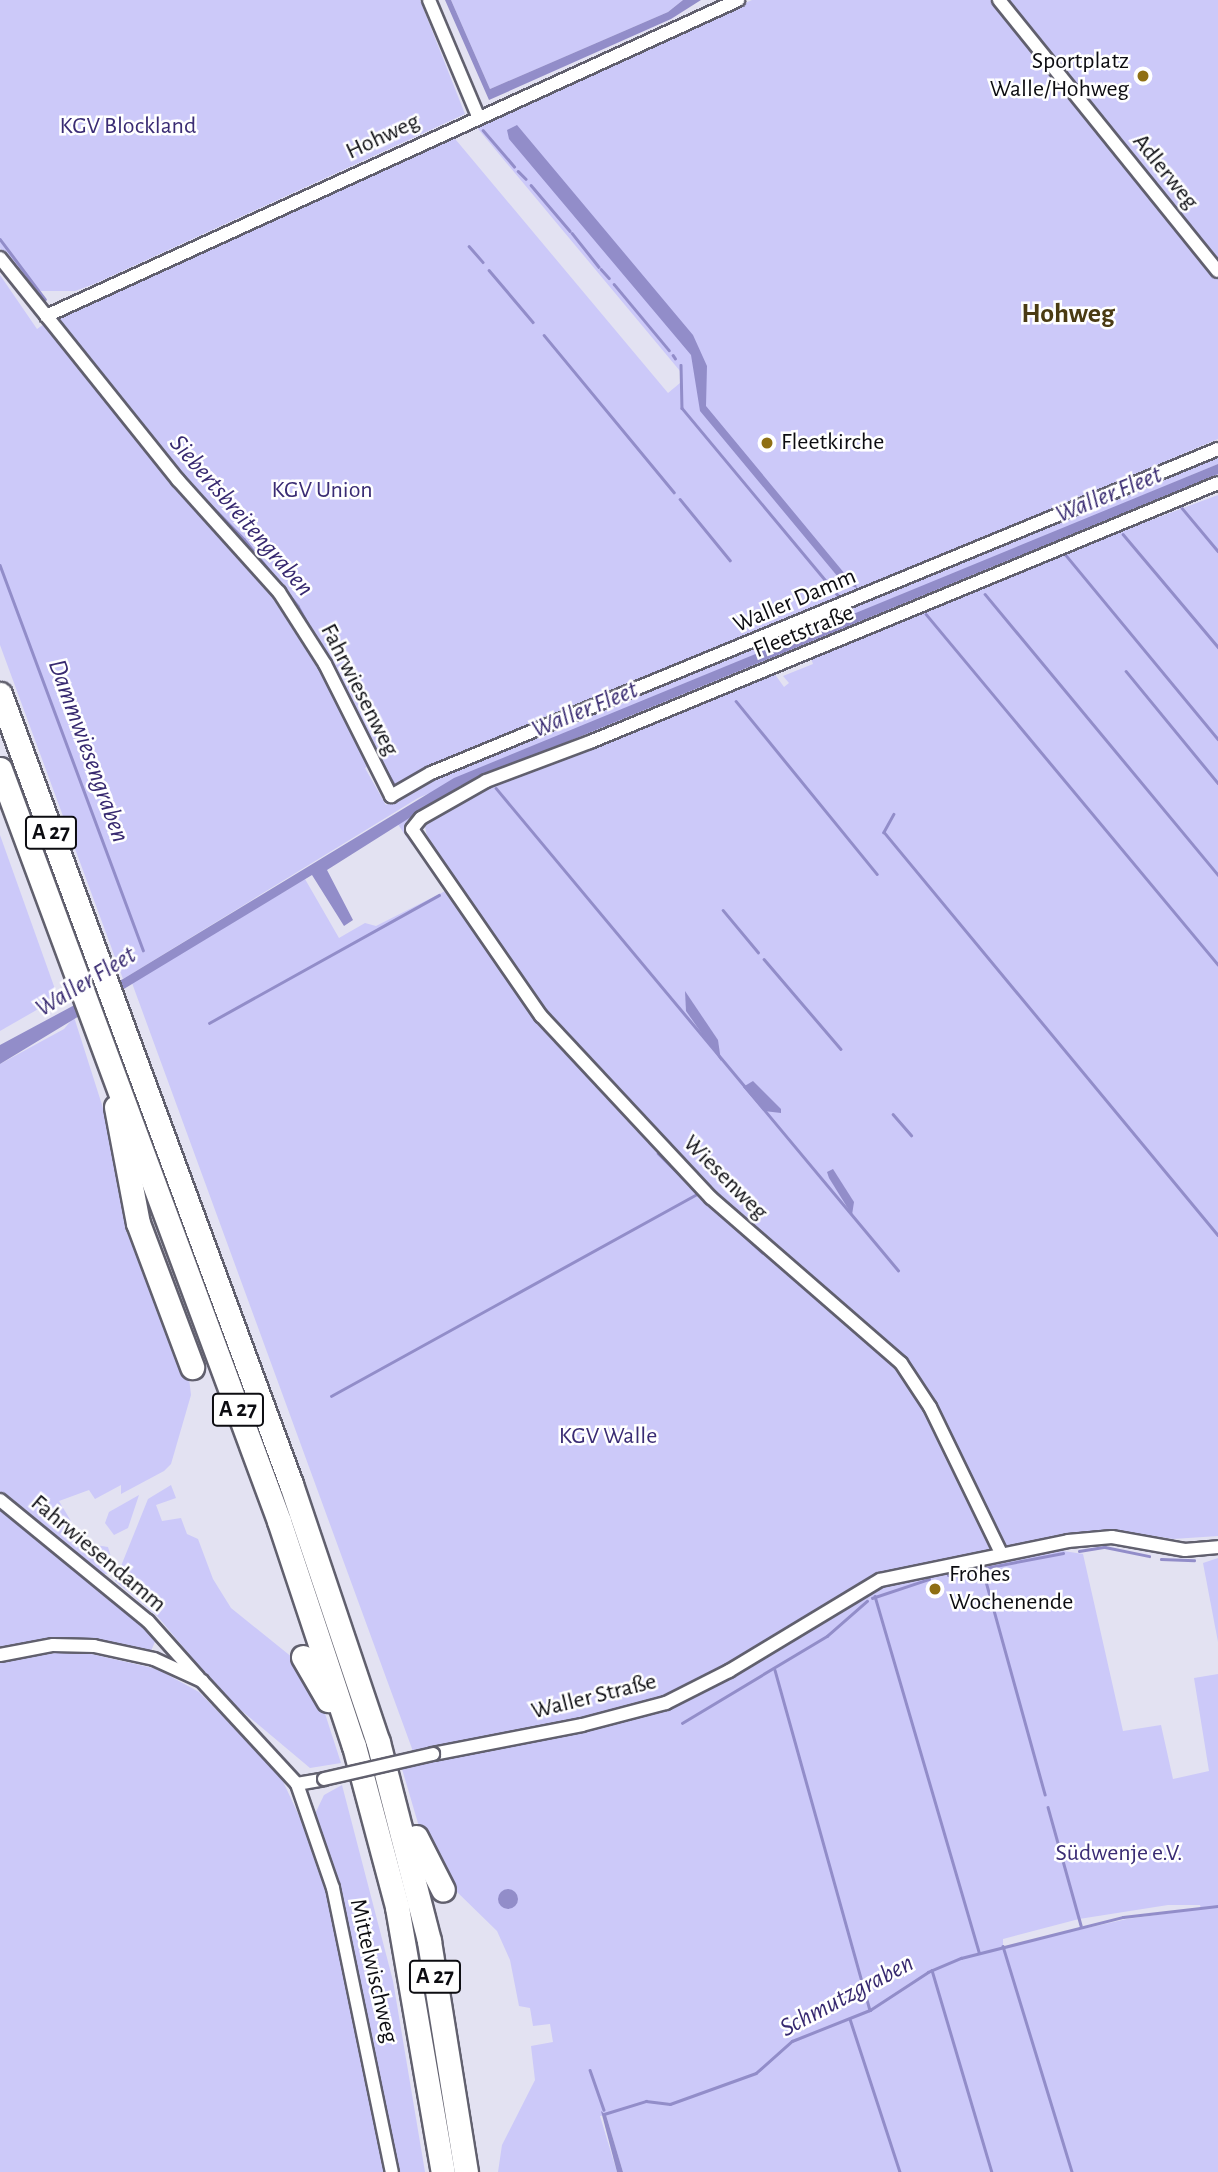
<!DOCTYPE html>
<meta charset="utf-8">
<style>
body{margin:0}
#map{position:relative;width:1218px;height:2172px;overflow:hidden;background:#e3e2f2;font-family:"Alegreya Sans",sans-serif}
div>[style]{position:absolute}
.green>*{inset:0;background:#ccc9f9}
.water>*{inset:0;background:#928dc9}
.round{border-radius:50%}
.stream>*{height:2.5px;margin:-1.25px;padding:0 1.25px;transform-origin:1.25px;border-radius:1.25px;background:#928dc9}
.roads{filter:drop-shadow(2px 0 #61606e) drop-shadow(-2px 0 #61606e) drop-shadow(0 2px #61606e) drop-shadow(0 -2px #61606e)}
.street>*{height:12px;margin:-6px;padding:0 6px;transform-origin:6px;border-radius:6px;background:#fff}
.highway>*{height:23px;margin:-11.5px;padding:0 11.5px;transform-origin:11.5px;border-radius:11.5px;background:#fff}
.bridges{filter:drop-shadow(2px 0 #61606e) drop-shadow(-2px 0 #61606e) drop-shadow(0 2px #61606e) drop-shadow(0 -2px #61606e)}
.street-bridge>*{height:12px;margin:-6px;padding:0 6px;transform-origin:6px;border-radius:6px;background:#fff}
.dots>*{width:19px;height:19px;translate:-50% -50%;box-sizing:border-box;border:4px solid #fff;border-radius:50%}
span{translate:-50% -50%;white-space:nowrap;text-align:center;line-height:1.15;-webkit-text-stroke:5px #fff;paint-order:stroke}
.shield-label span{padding:2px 5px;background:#fff;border:2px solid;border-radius:5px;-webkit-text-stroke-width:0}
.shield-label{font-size:23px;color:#0c0c11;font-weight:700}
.poi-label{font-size:24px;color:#0c0c11}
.right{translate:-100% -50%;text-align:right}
.left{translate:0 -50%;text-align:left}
.park-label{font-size:24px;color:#3a2c74}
.street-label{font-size:24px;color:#0c0c11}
.water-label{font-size:26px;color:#372970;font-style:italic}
.quarter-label{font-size:28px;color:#4a3b13;font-weight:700}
</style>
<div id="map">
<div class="green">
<i style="clip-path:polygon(0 0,420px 0,465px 114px,94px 284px,75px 291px,41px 291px,21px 278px,0 248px)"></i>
<i style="clip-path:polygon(451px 0,683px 0,668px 12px,490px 89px)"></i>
<i style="clip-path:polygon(752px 0,992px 0,1157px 205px,1005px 0,1218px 0,1218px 439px,585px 705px,486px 741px,394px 787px,379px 761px,365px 768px,386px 805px,449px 771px,1218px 453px,1218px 464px,418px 798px,123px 979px,0 645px,0 275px,37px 329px,57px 315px,451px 134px,668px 393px,680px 383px,680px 371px,474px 124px)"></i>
<i style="clip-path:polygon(1218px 474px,1218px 479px,420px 814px,417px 842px,412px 845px,397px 823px,460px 786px)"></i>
<i style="clip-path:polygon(evenodd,1218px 495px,1218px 1536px,1173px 1539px,1107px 1529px,985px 1550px,984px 1563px,1057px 1550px,1083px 1554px,1123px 1731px,1161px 1725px,1173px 1779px,1209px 1771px,1194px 1678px,1218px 1674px,1218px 2172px,623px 2172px,606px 2115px,600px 2116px,617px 2172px,498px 2172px,502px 2145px,535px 2080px,531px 2046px,553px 2042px,550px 2024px,533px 2026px,530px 2008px,519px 2006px,510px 1960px,497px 1931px,454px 1889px,425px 1847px,402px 1769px,418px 1765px,132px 983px,305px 879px,339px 938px,365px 923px,376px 926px,459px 884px,427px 836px,424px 822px,488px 785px,774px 673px,784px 687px,789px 683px,783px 676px,813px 664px,811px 658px,1060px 554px,1218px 495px,1168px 1905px,1200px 1905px,1201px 1909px,1127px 1919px,1003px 1947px,1003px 1939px,1079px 1919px,1168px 1905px)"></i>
<i style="clip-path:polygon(0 835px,55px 989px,54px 1000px,0 1031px)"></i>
<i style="clip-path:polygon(74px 1017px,189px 1378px,191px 1395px,171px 1464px,164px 1471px,121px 1494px,121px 1485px,95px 1499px,89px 1490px,59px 1501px,84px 1543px,108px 1547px,112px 1560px,107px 1574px,99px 1574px,0 1494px,0 1064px,64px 1029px)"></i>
<i style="clip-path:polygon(171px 1485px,176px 1498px,156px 1505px,162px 1521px,181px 1518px,187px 1534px,198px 1539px,213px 1579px,231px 1608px,298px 1662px,319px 1695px,341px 1763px,310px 1768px,224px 1696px,158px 1617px,115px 1581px,148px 1499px)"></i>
<i style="clip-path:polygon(139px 1495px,128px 1528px,114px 1535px,105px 1523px,109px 1512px)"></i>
<i style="clip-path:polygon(0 1507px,143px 1622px,157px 1637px,151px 1651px,52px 1642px,0 1650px)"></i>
<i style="clip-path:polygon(1218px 1558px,1218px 1642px,1203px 1563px)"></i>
<i style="clip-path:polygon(74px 1650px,157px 1669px,199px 1692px,280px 1775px,308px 1835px,336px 1919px,385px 2172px,0 2172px,0 1662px)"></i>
<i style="clip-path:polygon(342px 1785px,393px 1981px,425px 2172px,396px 2172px,341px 1893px,313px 1818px,324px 1795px)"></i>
</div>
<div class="water">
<i style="clip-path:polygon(445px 0,451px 0,490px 89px,668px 12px,683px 0,701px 0,671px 19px,489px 100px)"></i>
<i style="clip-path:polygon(517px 125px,693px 335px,707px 366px,706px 406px,845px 574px,855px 580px,857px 588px,843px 583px,700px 411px,691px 355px,509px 139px,507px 130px)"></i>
<i style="clip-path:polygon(1218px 464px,1218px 474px,460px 786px,327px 870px,353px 920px,344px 926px,312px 875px,0 1064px,0 1045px,123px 979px,454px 778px)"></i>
<i style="clip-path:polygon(685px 991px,718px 1040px,721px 1061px,686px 1011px)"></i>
<i style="clip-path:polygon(753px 1081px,781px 1109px,781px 1113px,764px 1111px,743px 1087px)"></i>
<i style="clip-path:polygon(833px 1169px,854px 1202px,852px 1215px,829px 1178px,827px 1172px)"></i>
<i class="round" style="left:498px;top:1889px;width:20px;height:20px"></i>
<i style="clip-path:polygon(601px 2111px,606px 2115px,623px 2172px,617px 2172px)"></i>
</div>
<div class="stream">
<i style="left:483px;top:130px;width:48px;rotate:49.3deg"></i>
<i style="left:518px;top:171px;width:11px;rotate:45deg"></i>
<i style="left:531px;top:185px;width:60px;rotate:49.7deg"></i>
<i style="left:572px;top:233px;width:43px;rotate:51.5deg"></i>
<i style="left:0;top:239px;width:75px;rotate:53.1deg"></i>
<i style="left:469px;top:246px;width:21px;rotate:49deg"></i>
<i style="left:601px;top:269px;width:12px;rotate:48deg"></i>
<i style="left:489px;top:270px;width:68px;rotate:49.8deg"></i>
<i style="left:614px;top:284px;width:86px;rotate:50.2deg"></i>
<i style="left:544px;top:335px;width:204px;rotate:50.4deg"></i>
<i style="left:673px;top:355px;width:4px;rotate:56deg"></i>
<i style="left:681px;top:365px;width:43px;rotate:88.7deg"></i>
<i style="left:682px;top:408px;width:244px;rotate:50.2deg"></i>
<i style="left:186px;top:480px;width:83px;rotate:45.5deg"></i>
<i style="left:244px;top:539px;width:86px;rotate:51.1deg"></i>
<i style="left:298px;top:606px;width:112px;rotate:61.1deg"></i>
<i style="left:680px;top:499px;width:79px;rotate:50.7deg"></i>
<i style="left:1182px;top:508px;width:56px;rotate:50.1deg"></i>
<i style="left:1123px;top:534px;width:148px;rotate:49.9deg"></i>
<i style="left:1065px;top:554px;width:240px;rotate:50.4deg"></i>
<i style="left:0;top:565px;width:411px;rotate:69.6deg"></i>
<i style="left:985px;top:594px;width:365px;rotate:50.3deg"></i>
<i style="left:926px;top:614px;width:456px;rotate:50.2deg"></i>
<i style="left:1126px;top:671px;width:145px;rotate:50.6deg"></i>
<i style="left:736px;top:701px;width:223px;rotate:50.8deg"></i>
<i style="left:380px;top:760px;width:28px;rotate:60deg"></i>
<i style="left:496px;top:788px;width:628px;rotate:50.17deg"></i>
<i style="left:894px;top:814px;width:21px;rotate:119deg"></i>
<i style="left:884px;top:832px;width:523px;rotate:50.35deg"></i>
<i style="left:723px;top:910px;width:55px;rotate:50.2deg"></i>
<i style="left:764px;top:959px;width:118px;rotate:49.5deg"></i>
<i style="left:209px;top:1023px;width:263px;rotate:-29.1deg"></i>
<i style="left:893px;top:1114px;width:28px;rotate:49deg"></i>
<i style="left:658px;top:1153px;width:71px;rotate:45deg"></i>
<i style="left:713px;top:1207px;width:67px;rotate:42.6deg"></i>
<i style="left:331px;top:1396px;width:418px;rotate:-28.9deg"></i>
<i style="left:1079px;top:1551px;width:26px;rotate:-9deg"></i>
<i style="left:1105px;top:1547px;width:45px;rotate:11.6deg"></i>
<i style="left:1161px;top:1559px;width:33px;rotate:2deg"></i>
<i style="left:982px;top:1567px;width:236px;rotate:74.5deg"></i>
<i style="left:948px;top:1575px;width:117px;rotate:-10.8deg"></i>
<i style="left:875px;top:1596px;width:371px;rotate:73.7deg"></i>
<i style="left:872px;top:1598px;width:60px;rotate:-18.4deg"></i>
<i style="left:775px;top:1670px;width:353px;rotate:74.4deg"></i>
<i style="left:682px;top:1723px;width:169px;rotate:-31deg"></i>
<i style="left:827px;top:1636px;width:53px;rotate:-41.2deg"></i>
<i style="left:1048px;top:1807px;width:123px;rotate:74.4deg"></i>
<i style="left:1003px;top:1946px;width:236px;rotate:73deg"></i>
<i style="left:932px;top:1970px;width:211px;rotate:73.5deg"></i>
<i style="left:850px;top:2019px;width:161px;rotate:71.9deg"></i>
<i style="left:590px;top:2070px;width:42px;rotate:70.7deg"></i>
<i style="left:604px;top:2114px;width:44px;rotate:-17.2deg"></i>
<i style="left:646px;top:2101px;width:24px;rotate:7deg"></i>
<i style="left:670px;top:2104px;width:91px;rotate:-19.8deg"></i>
<i style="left:756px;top:2073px;width:48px;rotate:-41.6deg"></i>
<i style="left:792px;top:2041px;width:84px;rotate:-21.7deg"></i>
<i style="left:870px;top:2010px;width:69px;rotate:-33.2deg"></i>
<i style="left:928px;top:1972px;width:36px;rotate:-23deg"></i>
<i style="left:961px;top:1958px;width:167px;rotate:-14.2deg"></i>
<i style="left:1123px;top:1917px;width:96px;rotate:-6.6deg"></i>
</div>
<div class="roads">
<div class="street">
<i style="left:429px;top:0;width:126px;rotate:67.1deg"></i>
<i style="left:999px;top:0;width:348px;rotate:51.1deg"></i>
<i style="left:0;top:258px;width:285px;rotate:51.3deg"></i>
<i style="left:178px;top:480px;width:151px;rotate:48deg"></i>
<i style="left:279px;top:592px;width:85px;rotate:57.4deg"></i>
<i style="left:325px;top:664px;width:148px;rotate:63.4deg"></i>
<i style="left:391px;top:796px;width:46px;rotate:-29.9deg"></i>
<i style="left:431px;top:773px;width:851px;rotate:-22.38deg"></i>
<i style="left:46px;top:316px;width:761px;rotate:-24.54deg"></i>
<i style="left:0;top:1500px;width:191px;rotate:39.3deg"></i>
<i style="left:148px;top:1621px;width:76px;rotate:48.2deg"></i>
<i style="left:1001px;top:1553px;width:162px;rotate:-115.9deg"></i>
<i style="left:930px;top:1407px;width:53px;rotate:-123.4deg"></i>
<i style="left:901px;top:1363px;width:252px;rotate:-139deg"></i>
<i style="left:711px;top:1198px;width:249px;rotate:-133deg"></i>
<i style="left:541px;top:1016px;width:227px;rotate:-124.6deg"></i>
<i style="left:412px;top:829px;width:14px;rotate:-51deg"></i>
<i style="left:421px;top:818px;width:75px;rotate:-29.6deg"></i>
<i style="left:486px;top:781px;width:111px;rotate:-20.6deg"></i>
<i style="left:590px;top:742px;width:679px;rotate:-22.41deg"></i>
<i style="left:0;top:1655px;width:54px;rotate:-10.7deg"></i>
<i style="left:53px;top:1645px;width:41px;rotate:1.4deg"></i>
<i style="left:94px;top:1646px;width:61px;rotate:12.2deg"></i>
<i style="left:154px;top:1659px;width:53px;rotate:24.6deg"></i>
<i style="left:202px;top:1681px;width:140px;rotate:47.3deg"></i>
<i style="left:297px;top:1784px;width:110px;rotate:70.9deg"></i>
<i style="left:333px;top:1888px;width:290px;rotate:78.3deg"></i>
<i style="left:433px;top:1754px;width:152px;rotate:-11deg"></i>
<i style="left:582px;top:1725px;width:87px;rotate:-14.7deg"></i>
<i style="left:666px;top:1703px;width:71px;rotate:-26.9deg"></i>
<i style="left:729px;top:1671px;width:176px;rotate:-31.1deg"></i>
<i style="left:880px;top:1580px;width:192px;rotate:-11.7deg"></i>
<i style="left:1068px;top:1541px;width:44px;rotate:-5.2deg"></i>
<i style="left:1112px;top:1537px;width:74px;rotate:10.1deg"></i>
<i style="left:1185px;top:1550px;width:33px;rotate:-5deg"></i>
<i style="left:297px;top:1784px;width:27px;rotate:-10deg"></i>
</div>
<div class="highway">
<i style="left:0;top:694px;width:842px;rotate:69.78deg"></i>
<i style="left:291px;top:1484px;width:272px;rotate:71.4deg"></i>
<i style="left:378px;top:1742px;width:205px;rotate:75.6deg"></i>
<i style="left:429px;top:1941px;width:234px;rotate:80.9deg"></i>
<i style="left:0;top:769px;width:802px;rotate:69.64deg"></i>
<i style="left:279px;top:1521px;width:237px;rotate:71.6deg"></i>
<i style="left:354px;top:1746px;width:167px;rotate:75deg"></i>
<i style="left:397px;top:1907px;width:269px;rotate:80.2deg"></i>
<i style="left:116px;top:1107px;width:118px;rotate:79.3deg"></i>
<i style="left:138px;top:1223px;width:154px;rotate:69.4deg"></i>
<i style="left:303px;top:1657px;width:50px;rotate:59.8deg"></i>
<i style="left:416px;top:1837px;width:59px;rotate:63deg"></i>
</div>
</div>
<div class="bridges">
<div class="street-bridge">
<i style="left:324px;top:1779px;width:112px;rotate:-12.9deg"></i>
</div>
</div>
<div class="dots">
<i style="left:1143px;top:76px;background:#8f6f14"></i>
<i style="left:767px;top:443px;background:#8f6f14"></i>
<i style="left:935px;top:1589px;background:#8f6f14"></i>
</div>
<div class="shield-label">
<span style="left:51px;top:833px">A 27</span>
<span style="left:238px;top:1410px">A 27</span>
<span style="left:435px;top:1977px">A 27</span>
</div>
<div class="poi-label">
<span class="right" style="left:1129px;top:76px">Sportplatz<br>Walle/Hohweg</span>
<span class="left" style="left:781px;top:443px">Fleetkirche</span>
<span class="left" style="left:949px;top:1589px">Frohes<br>Wochenende</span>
</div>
<div class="park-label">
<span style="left:128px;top:127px">KGV Blockland</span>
<span style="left:322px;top:491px">KGV Union</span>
<span style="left:608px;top:1437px">KGV Walle</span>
<span style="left:1119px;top:1854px">Südwenje e.V.</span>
</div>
<div class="street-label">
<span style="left:383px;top:137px;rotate:-25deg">Hohweg</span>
<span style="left:1165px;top:172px;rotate:51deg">Adlerweg</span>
<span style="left:795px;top:601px;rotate:-23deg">Waller Damm</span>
<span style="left:804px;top:632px;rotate:-22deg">Fleetstraße</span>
<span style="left:359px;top:690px;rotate:63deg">Fahrwiesenweg</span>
<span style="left:725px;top:1178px;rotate:45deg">Wiesenweg</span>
<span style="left:98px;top:1554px;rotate:40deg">Fahrwiesendamm</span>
<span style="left:594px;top:1697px;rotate:-14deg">Waller Straße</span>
<span style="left:373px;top:1971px;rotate:77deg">Mittelwischweg</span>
</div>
<div class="water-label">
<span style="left:1109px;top:495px;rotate:-22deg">Waller Fleet</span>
<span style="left:241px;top:516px;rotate:49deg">Siebertsbreitengraben</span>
<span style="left:585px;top:710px;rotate:-22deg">Waller Fleet</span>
<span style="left:88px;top:751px;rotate:70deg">Dammwiesengraben</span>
<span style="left:86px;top:982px;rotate:-31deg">Waller Fleet</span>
<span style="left:847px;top:1996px;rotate:-28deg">Schmutzgraben</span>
</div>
<div class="quarter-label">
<span style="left:1068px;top:314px">Hohweg</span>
</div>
</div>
